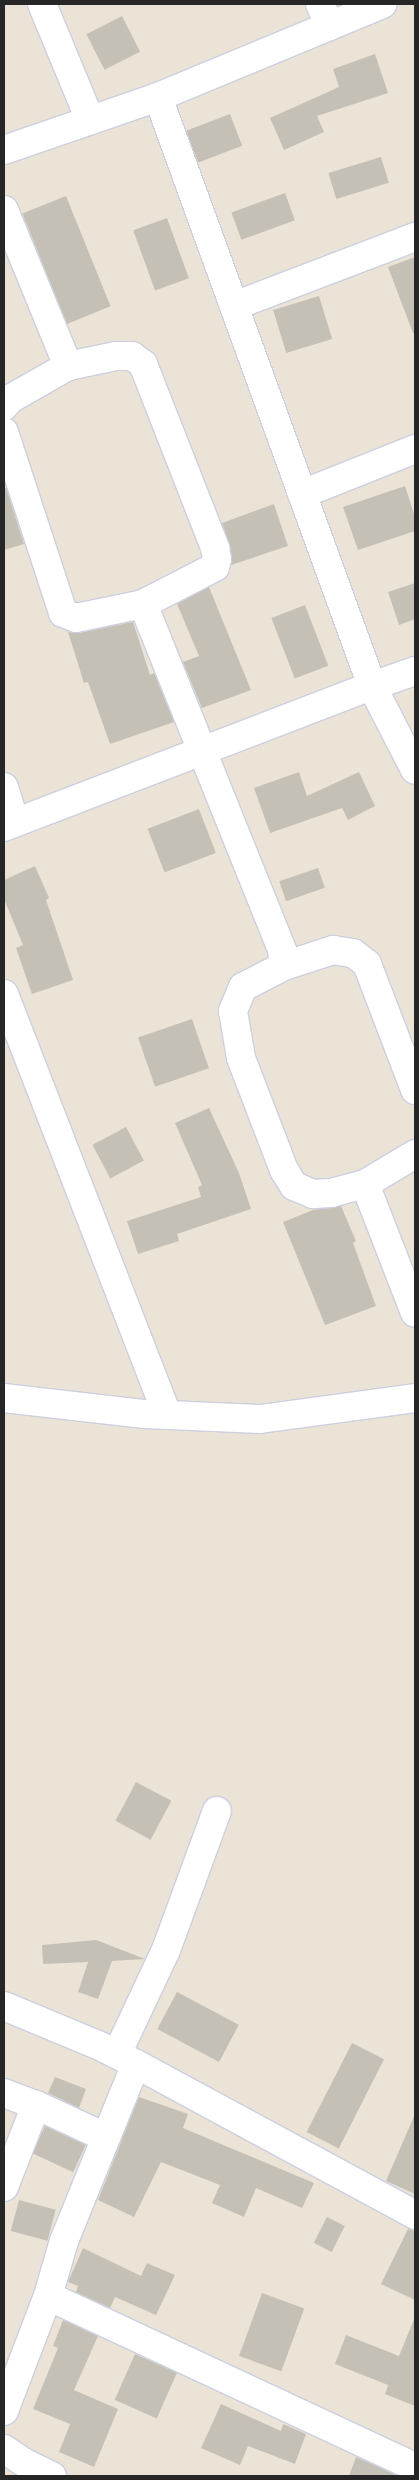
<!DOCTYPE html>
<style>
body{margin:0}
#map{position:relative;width:419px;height:2480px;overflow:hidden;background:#ebe3d6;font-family:"Sofia Sans Condensed",sans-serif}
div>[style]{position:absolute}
.building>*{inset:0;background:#c5c0b6;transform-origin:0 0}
.roads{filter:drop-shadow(1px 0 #cccfe1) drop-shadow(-1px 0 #cccfe1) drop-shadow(0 1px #cccfe1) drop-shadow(0 -1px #cccfe1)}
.minor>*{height:28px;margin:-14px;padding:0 14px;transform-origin:14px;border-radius:14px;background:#fff}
span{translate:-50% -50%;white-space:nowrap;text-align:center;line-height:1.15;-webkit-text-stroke:4px #fff;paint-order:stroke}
.frame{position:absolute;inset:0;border:5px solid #262626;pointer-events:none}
</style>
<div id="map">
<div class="building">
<i style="left:122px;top:16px;width:40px;height:40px;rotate:63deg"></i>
<i style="clip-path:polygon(375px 54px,388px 93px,317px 116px,324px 132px,284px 150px,270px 118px,339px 87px,333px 69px)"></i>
<i style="left:230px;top:114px;width:34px;height:47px;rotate:69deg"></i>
<i style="left:381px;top:157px;width:27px;height:55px;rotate:73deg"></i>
<i style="left:285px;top:193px;width:29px;height:57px;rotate:70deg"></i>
<i style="left:66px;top:196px;width:119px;height:47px;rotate:68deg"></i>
<i style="left:167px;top:218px;width:64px;height:36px;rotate:70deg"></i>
<i style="clip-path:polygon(415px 257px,415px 333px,413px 333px,388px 267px)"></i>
<i style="left:319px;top:296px;width:45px;height:48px;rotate:73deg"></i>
<i style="clip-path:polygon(405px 486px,415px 517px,415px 531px,358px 550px,343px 507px)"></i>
<i style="clip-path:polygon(4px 488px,6px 488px,24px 544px,4px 550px)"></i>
<i style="clip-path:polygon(274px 504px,288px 546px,231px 565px,230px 545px,222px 523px)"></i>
<i style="clip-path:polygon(415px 583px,415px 619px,399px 625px,388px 592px)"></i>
<i style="clip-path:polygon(209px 587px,251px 690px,202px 708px,183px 662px,199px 656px,177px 604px)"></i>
<i style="left:305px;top:605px;width:65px;height:36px;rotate:69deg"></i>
<i style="clip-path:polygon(133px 622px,150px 675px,154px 673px,174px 722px,110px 744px,88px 682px,84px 683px,68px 632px,79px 633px)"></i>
<i style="clip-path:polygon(299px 772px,307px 796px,359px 772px,375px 806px,348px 820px,342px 808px,270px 833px,254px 788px)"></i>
<i style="left:199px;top:809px;width:47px;height:55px;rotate:69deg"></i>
<i style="clip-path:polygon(35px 866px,49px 898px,46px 900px,73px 980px,32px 994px,16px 948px,23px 945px,4px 899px,4px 880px)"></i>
<i style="left:318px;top:868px;width:21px;height:41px;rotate:71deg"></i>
<i style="left:192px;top:1019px;width:52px;height:57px;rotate:71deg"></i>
<i style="clip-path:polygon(209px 1108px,239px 1173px,251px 1209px,177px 1234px,179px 1241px,138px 1254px,127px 1221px,201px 1197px,198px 1187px,202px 1185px,175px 1123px)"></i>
<i style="left:126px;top:1127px;width:38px;height:38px;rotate:62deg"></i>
<i style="clip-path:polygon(341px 1206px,356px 1241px,353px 1243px,376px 1306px,325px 1325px,283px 1222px,313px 1210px)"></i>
<i style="left:136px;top:1782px;width:40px;height:44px;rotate:28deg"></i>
<i style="clip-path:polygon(96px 1940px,145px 1959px,112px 1961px,98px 1999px,78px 1992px,88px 1962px,43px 1964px,42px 1945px)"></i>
<i style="left:177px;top:1992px;width:70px;height:42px;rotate:28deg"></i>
<i style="left:352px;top:2043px;width:36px;height:100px;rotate:27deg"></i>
<i style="clip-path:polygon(55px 2077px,86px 2089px,79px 2108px,48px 2093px)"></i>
<i style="clip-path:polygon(139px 2097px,188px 2114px,183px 2128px,314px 2183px,302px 2208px,256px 2188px,244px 2217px,212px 2203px,220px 2185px,161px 2162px,134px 2217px,98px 2200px)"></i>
<i style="clip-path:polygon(415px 2114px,415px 2194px,386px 2181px)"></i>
<i style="left:45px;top:2126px;width:45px;height:30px;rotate:25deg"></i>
<i style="left:19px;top:2200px;width:38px;height:32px;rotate:15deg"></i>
<i style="left:327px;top:2217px;width:20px;height:29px;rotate:27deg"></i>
<i style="clip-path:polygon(408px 2229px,415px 2231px,415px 2300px,381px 2284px)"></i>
<i style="clip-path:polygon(83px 2248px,141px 2276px,147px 2263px,175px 2275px,156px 2315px,115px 2297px,110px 2308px,76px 2292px,78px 2286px,68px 2282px)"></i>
<i style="left:262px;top:2293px;width:45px;height:67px;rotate:20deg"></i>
<i style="clip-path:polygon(414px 2319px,415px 2406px,385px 2394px,388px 2385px,335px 2364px,346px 2335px,399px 2356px)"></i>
<i style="clip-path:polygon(63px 2320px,98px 2336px,74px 2390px,118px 2409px,94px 2467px,59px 2452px,70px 2424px,33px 2409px,58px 2348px,53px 2346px)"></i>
<i style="left:135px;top:2354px;width:46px;height:50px;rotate:24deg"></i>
<i style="clip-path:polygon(221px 2404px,281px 2431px,283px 2424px,306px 2434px,295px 2464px,248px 2446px,240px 2465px,201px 2448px)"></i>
<i style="clip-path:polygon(356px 2457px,398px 2476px,349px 2476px)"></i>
</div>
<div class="roads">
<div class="minor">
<i style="left:42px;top:4px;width:126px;rotate:67.5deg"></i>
<i style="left:320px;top:4px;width:24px;rotate:66deg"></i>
<i style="left:4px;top:150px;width:163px;rotate:-19deg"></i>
<i style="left:158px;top:97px;width:243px;rotate:-22.5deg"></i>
<i style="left:4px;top:210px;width:169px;rotate:67.7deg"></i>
<i style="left:68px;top:366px;width:49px;rotate:-11.8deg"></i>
<i style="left:116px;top:356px;width:16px"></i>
<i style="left:132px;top:356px;width:14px;rotate:36deg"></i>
<i style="left:143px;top:364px;width:198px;rotate:68.6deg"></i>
<i style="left:215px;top:548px;width:11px;rotate:80deg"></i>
<i style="left:217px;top:559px;width:8px;rotate:104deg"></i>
<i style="left:215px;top:567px;width:81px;rotate:152.8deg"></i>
<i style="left:143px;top:604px;width:373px;rotate:68.1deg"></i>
<i style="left:282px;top:950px;width:16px;rotate:83deg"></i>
<i style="left:284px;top:966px;width:46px;rotate:152.9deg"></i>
<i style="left:243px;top:987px;width:26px;rotate:113deg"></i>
<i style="left:233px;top:1011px;width:48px;rotate:80.3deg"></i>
<i style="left:241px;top:1058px;width:120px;rotate:69deg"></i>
<i style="left:284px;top:1170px;width:19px;rotate:58deg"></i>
<i style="left:294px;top:1186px;width:21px;rotate:23deg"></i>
<i style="left:313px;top:1194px;width:18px;rotate:-3deg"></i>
<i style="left:331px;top:1193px;width:35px;rotate:-15deg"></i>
<i style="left:365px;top:1184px;width:138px;rotate:68.8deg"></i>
<i style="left:234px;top:306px;width:194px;rotate:-20.9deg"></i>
<i style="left:4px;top:406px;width:9px;rotate:-49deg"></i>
<i style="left:10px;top:399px;width:67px;rotate:-29.6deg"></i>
<i style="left:4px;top:432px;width:190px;rotate:71.9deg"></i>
<i style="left:63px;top:613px;width:14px;rotate:21deg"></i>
<i style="left:76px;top:618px;width:68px;rotate:-11.8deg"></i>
<i style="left:302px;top:494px;width:122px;rotate:-21.7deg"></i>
<i style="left:415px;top:671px;width:46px;rotate:160.8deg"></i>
<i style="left:372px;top:686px;width:94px;rotate:62.9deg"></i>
<i style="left:4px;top:787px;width:37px;rotate:73deg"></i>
<i style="left:4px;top:827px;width:394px;rotate:-21deg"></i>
<i style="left:372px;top:686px;width:627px;rotate:-109.97deg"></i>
<i style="left:284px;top:966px;width:52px;rotate:-18.1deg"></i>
<i style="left:333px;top:950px;width:20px;rotate:9deg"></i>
<i style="left:353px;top:953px;width:18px;rotate:38deg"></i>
<i style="left:367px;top:964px;width:135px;rotate:69.1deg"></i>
<i style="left:4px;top:994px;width:451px;rotate:68.8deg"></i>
<i style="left:365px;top:1184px;width:58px;rotate:-31deg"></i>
<i style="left:4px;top:1398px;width:142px;rotate:6.5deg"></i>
<i style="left:145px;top:1414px;width:115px;rotate:2.5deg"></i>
<i style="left:260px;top:1419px;width:156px;rotate:-7.7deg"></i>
<i style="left:4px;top:2006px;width:104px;rotate:22.6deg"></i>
<i style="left:100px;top:2046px;width:40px;rotate:26.6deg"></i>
<i style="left:136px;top:2064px;width:317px;rotate:28.4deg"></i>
<i style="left:117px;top:2054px;width:115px;rotate:-64.8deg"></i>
<i style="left:166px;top:1950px;width:148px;rotate:-69.9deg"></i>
<i style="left:4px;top:2093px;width:34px;rotate:21deg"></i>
<i style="left:36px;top:2105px;width:76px;rotate:24.9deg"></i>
<i style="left:4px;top:2187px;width:88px;rotate:-68.7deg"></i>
<i style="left:48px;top:2296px;width:405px;rotate:25deg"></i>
<i style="left:4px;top:2411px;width:123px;rotate:-69.1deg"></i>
<i style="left:48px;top:2296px;width:57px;rotate:-73.8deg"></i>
<i style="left:64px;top:2241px;width:191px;rotate:-67.9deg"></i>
<i style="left:4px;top:2449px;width:25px;rotate:34deg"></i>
<i style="left:25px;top:2463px;width:30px;rotate:26deg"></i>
</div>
</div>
<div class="frame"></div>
</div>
